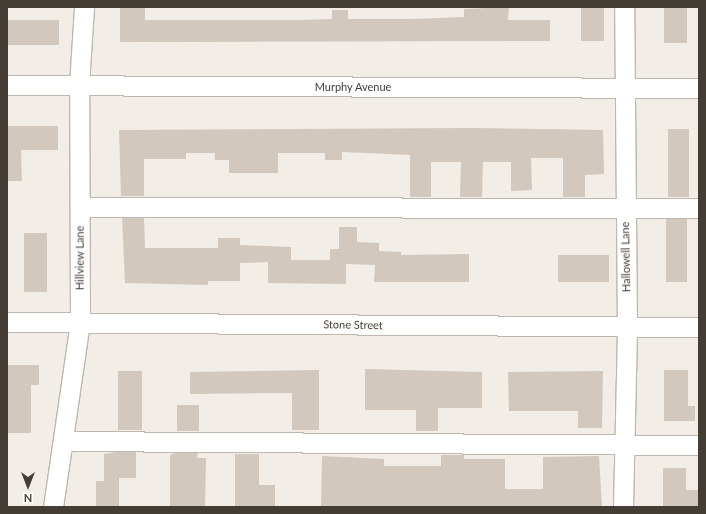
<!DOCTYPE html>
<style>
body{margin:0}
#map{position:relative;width:706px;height:514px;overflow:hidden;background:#f2ede6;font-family:Lato,sans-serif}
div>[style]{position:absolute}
.building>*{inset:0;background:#d2c8bd;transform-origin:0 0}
.roads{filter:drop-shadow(1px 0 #bfb7ad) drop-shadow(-1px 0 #bfb7ad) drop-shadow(0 1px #bfb7ad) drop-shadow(0 -1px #bfb7ad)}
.minor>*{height:19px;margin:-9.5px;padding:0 9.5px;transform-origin:9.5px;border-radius:9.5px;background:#fff}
span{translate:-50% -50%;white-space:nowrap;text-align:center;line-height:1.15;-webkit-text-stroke:3px #fff;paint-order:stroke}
.street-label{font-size:11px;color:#443d36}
.frame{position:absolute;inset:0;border:8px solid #443d36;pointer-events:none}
.north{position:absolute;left:8px;top:466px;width:40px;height:40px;-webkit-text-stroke:3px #fff;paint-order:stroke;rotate:180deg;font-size:11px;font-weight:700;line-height:16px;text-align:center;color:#443d36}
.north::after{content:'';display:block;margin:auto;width:14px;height:18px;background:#443d36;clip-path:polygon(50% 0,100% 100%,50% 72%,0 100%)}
</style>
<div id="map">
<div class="building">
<i style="clip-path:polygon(120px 7px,145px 7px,145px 20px,302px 20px,332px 19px,332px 10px,348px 10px,348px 19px,414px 19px,464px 17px,464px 9px,509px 7px,508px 20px,550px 20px,550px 41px,120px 42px)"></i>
<i style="left:581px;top:7px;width:23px;height:34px"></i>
<i style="left:664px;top:7px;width:23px;height:36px"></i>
<i style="left:59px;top:20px;width:25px;height:52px;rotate:90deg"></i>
<i style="clip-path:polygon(7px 126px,58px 126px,58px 150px,21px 150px,22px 181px,7px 181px)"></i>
<i style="clip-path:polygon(471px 128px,603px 130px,604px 174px,585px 175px,585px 197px,563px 197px,563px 158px,531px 158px,532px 190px,511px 191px,511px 162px,483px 162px,482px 197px,460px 197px,461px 162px,431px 162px,431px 197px,410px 197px,410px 155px,342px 152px,342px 160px,325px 160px,325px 153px,278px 153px,278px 173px,229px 173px,229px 160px,215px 160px,215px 153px,186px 153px,186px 159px,144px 159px,144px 196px,121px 196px,119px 130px)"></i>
<i style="left:668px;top:129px;width:21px;height:68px"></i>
<i style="clip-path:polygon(122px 218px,144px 218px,145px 248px,218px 248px,218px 238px,240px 238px,240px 245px,291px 247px,291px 260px,330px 260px,330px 249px,339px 249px,339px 227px,357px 227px,357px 242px,379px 243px,379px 251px,401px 252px,401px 255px,469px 254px,469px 282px,374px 282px,375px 265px,346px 264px,346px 284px,268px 283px,268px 262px,240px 263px,240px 281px,208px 281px,208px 285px,125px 283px)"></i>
<i style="left:666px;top:219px;width:21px;height:63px"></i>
<i style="left:24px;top:233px;width:23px;height:59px"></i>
<i style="left:558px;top:255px;width:51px;height:27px"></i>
<i style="clip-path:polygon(7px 365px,39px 365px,39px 385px,31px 385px,31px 433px,7px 433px)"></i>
<i style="clip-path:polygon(365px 369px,482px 372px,482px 408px,438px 408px,438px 431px,416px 431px,416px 410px,365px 410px)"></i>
<i style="clip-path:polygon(319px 370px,319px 430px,292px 430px,292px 393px,190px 394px,190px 372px)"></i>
<i style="clip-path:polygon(664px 370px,688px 370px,688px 406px,695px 406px,695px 421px,664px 421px)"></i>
<i style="left:118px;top:371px;width:24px;height:59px"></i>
<i style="clip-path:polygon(603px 371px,602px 428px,578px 428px,578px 411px,509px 411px,508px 372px)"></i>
<i style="left:177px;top:405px;width:22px;height:26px"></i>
<i style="clip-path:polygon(115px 452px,136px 452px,136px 478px,119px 478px,119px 507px,96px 507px,96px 481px,104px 481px,104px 454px)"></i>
<i style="clip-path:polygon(176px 453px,198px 453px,197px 458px,206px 458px,205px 507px,170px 507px,170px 455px)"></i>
<i style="clip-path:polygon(235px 454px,259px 454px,259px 485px,275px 485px,275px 507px,235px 507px)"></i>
<i style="clip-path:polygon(441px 455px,464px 455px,464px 459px,505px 459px,505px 489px,543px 489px,543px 457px,599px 456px,602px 507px,321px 507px,322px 456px,384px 459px,384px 466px,441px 466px)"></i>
<i style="clip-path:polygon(663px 468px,686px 468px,686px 490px,698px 490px,698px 507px,663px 507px)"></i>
</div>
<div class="roads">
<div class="minor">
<i style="left:7px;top:85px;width:692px;rotate:0.25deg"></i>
<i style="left:80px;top:207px;width:619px;rotate:0.09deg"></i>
<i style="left:7px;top:322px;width:692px;rotate:0.41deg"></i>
<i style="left:63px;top:441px;width:636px;rotate:0.36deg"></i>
<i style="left:53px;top:507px;width:187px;rotate:-81.7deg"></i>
<i style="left:80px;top:322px;width:237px;rotate:-90.2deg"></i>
<i style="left:79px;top:85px;width:78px;rotate:-86.3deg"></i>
<i style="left:623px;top:507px;width:179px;rotate:-88.7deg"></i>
<i style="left:627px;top:328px;width:321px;rotate:-90.5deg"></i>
</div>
</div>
<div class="street-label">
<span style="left:353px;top:87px">Murphy Avenue</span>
<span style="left:626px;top:257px;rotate:-91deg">Hallowell Lane</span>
<span style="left:80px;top:258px;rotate:-90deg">Hillview Lane</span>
<span style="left:353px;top:325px;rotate:1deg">Stone Street</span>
</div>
<div class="frame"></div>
<div class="north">N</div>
</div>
